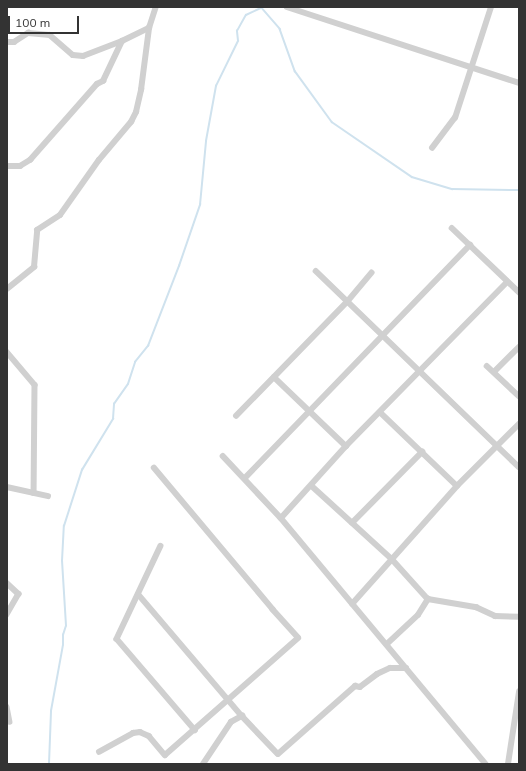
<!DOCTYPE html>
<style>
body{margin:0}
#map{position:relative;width:526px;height:771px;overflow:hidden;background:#fff;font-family:Mulish,sans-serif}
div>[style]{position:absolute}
.stream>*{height:1.5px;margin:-0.75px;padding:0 0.75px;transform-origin:0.75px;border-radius:0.75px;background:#cfe2ee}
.minor>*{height:5.5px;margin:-2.75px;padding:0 2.75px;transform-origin:2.75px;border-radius:2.75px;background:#d0d0d0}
span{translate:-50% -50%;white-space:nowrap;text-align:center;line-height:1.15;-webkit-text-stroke:4px #fff;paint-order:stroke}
.frame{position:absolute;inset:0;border:8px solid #333;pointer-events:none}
.scale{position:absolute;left:8px;top:16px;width:71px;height:18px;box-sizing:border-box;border:2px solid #333;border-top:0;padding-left:5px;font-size:12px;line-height:14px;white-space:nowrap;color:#333;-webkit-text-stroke:3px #fff;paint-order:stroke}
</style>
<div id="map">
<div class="stream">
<i style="left:262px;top:8px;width:28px;rotate:49deg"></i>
<i style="left:280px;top:29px;width:45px;rotate:70.3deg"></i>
<i style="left:295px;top:71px;width:63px;rotate:54deg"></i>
<i style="left:332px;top:122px;width:97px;rotate:34.5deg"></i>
<i style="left:412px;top:177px;width:42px;rotate:16.7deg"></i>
<i style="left:452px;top:189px;width:67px;rotate:0.9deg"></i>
<i style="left:49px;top:764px;width:53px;rotate:-87.8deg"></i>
<i style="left:51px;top:711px;width:67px;rotate:-79.7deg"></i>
<i style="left:63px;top:645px;width:10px;rotate:-90deg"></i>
<i style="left:63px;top:635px;width:9px;rotate:-72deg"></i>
<i style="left:66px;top:626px;width:65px;rotate:-93.5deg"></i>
<i style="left:62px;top:561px;width:35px;rotate:-87deg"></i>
<i style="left:64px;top:526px;width:59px;rotate:-72.2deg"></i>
<i style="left:82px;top:470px;width:60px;rotate:-58.7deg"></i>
<i style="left:113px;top:419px;width:15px;rotate:-86deg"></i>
<i style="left:114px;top:404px;width:24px;rotate:-55deg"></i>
<i style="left:128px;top:384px;width:23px;rotate:-72deg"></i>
<i style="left:135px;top:362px;width:21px;rotate:-51deg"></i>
<i style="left:148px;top:346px;width:86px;rotate:-68.8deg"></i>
<i style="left:179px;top:266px;width:65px;rotate:-71deg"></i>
<i style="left:200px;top:205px;width:64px;rotate:-84.6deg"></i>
<i style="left:206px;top:141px;width:56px;rotate:-79.7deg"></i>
<i style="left:216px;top:86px;width:50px;rotate:-63.9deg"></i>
<i style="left:238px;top:41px;width:10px;rotate:-96deg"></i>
<i style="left:237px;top:31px;width:18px;rotate:-61deg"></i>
<i style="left:246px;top:15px;width:19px;rotate:-25deg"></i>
</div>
<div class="minor">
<i style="left:287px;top:7px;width:244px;rotate:18.1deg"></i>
<i style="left:7px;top:42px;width:7px"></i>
<i style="left:14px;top:42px;width:17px;rotate:-33deg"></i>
<i style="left:28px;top:33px;width:22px;rotate:5deg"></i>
<i style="left:50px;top:35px;width:30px;rotate:41deg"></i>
<i style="left:73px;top:55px;width:10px;rotate:6deg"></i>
<i style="left:83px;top:56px;width:42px;rotate:-21deg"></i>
<i style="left:432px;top:148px;width:38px;rotate:-53deg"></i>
<i style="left:455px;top:118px;width:117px;rotate:-72deg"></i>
<i style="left:7px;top:166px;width:13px"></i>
<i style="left:20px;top:166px;width:12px;rotate:-31deg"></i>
<i style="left:30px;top:160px;width:101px;rotate:-48.6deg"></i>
<i style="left:97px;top:84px;width:7px;rotate:-27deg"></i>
<i style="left:103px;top:81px;width:44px;rotate:-64.6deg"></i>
<i style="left:122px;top:41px;width:30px;rotate:-26deg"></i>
<i style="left:149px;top:28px;width:22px;rotate:-72deg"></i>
<i style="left:452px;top:228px;width:93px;rotate:43.7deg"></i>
<i style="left:316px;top:271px;width:282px;rotate:44deg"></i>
<i style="left:7px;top:289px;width:35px;rotate:-39deg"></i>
<i style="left:34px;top:267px;width:37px;rotate:-85deg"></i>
<i style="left:37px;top:230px;width:27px;rotate:-33deg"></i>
<i style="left:60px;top:215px;width:67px;rotate:-54.7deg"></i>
<i style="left:99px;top:160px;width:50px;rotate:-49.9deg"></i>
<i style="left:131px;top:122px;width:11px;rotate:-63deg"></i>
<i style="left:136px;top:112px;width:23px;rotate:-77deg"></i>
<i style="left:141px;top:90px;width:63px;rotate:-82.6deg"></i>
<i style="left:7px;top:352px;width:43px;rotate:49.7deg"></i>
<i style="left:35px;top:385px;width:108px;rotate:90.5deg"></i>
<i style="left:487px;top:366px;width:44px;rotate:43.2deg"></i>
<i style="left:494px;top:372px;width:35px;rotate:-45deg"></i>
<i style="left:274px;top:377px;width:100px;rotate:43.8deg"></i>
<i style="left:381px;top:413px;width:105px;rotate:43.8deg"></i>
<i style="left:236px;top:416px;width:159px;rotate:-45.8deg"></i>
<i style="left:347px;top:302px;width:38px;rotate:-50deg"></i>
<i style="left:223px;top:456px;width:85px;rotate:46.9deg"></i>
<i style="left:281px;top:518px;width:320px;rotate:50.2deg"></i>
<i style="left:245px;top:478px;width:324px;rotate:-46deg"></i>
<i style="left:312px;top:486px;width:108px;rotate:42.4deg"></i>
<i style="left:392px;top:559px;width:54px;rotate:48deg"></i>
<i style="left:7px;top:487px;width:42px;rotate:12.4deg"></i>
<i style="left:281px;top:518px;width:97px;rotate:-47.9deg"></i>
<i style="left:346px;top:446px;width:230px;rotate:-45.5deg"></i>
<i style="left:352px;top:523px;width:100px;rotate:-45.4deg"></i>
<i style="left:161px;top:546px;width:103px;rotate:115.3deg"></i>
<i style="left:117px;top:639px;width:120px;rotate:49.4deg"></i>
<i style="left:7px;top:583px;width:16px;rotate:43deg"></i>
<i style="left:19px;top:594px;width:24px;rotate:120deg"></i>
<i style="left:139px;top:595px;width:159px;rotate:49.6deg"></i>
<i style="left:352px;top:604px;width:158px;rotate:-48.3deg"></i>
<i style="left:457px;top:486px;width:88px;rotate:-45deg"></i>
<i style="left:387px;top:644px;width:42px;rotate:-43.1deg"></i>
<i style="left:418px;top:615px;width:19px;rotate:-58deg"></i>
<i style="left:428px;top:599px;width:49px;rotate:9.5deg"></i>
<i style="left:476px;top:607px;width:21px;rotate:25deg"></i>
<i style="left:495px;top:616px;width:24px;rotate:2deg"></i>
<i style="left:7px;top:707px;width:15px;rotate:79deg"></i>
<i style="left:99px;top:752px;width:39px;rotate:-29deg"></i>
<i style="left:133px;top:733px;width:7px;rotate:-8deg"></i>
<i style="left:140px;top:732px;width:10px;rotate:24deg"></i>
<i style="left:149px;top:736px;width:25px;rotate:50deg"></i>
<i style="left:165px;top:755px;width:177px;rotate:-41.3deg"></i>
<i style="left:298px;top:638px;width:38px;rotate:-132deg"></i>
<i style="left:273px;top:610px;width:185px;rotate:-130deg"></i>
<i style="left:203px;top:764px;width:50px;rotate:-56.3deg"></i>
<i style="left:231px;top:722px;width:13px;rotate:-29deg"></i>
<i style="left:242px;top:716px;width:52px;rotate:46.5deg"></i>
<i style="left:278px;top:754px;width:103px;rotate:-41.4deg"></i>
<i style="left:355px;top:686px;width:5px;rotate:11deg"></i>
<i style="left:360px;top:687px;width:21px;rotate:-37deg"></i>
<i style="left:377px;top:674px;width:14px;rotate:-25deg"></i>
<i style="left:390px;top:668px;width:16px"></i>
<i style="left:508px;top:764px;width:73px;rotate:-81.3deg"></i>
</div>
<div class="frame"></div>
<div class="scale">100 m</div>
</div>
